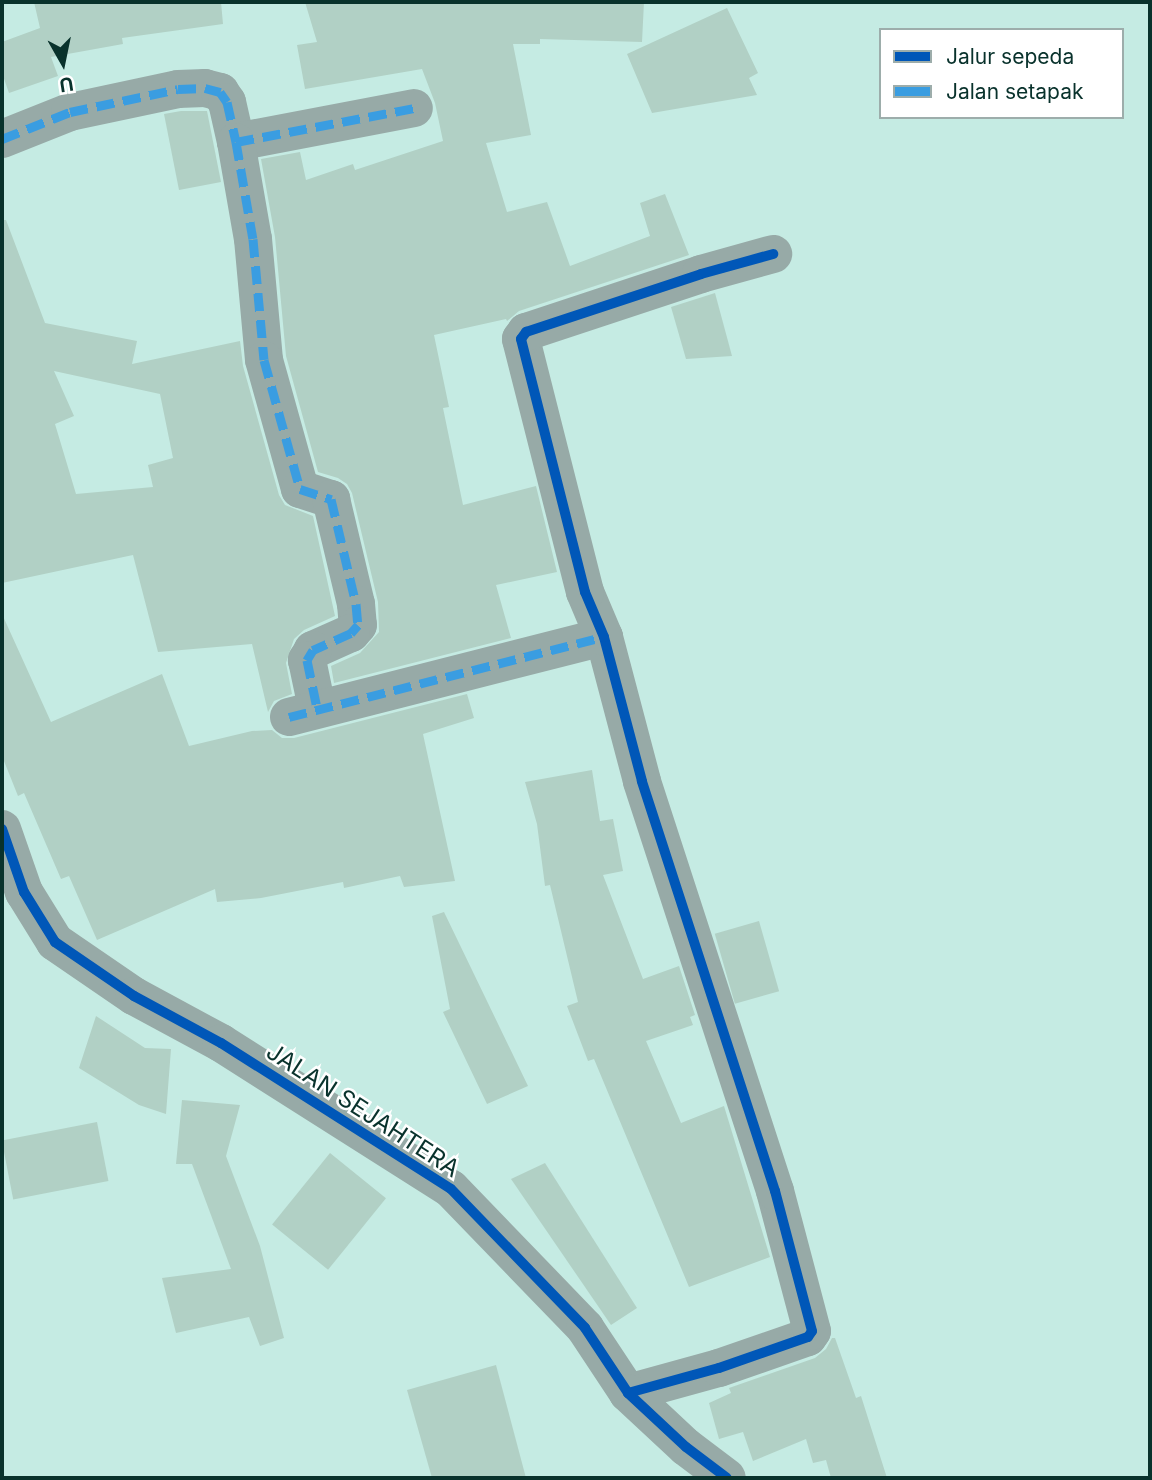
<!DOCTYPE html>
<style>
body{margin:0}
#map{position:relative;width:1152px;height:1480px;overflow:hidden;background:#c5ebe3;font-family:Inter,sans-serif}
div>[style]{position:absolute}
.building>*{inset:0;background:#b1d0c5;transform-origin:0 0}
.minor>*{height:38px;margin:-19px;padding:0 19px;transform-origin:19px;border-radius:19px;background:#97aaa7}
.tertiary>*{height:38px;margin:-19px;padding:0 19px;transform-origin:19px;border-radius:19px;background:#97aaa7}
.quiet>*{height:9px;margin-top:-4.5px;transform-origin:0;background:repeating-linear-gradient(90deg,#3a9de1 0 18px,transparent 0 27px)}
.cycleway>*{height:10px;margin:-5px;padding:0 5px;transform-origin:5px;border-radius:5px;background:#0057b8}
span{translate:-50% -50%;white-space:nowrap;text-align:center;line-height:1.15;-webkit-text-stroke:5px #fff;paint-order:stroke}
.street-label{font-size:24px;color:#09322c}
.frame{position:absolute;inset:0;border:4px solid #09322c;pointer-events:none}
.legend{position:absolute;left:879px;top:28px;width:245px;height:91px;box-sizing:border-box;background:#fff;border:2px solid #9dadab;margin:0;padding:9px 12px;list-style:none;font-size:21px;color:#09322c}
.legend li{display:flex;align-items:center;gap:14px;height:35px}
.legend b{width:35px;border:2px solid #9dadab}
.north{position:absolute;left:28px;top:28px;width:70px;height:70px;-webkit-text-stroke:5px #fff;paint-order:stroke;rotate:171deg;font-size:19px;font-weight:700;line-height:28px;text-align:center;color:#09322c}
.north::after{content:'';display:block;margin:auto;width:24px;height:32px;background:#09322c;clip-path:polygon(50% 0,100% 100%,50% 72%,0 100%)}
</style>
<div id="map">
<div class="building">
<i style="clip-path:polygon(34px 2px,221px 2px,223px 24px,122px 38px,123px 44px,51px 57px,58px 76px,9px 93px,2px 73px,2px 42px,40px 28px)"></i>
<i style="clip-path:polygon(305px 2px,644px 2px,642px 42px,540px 39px,540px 44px,513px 44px,531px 135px,486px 143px,507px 212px,547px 202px,570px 266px,650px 236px,640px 203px,665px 194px,689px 255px,519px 311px,507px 321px,506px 319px,434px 335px,449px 407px,443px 408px,463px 505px,536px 486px,557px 572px,496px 585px,511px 638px,334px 683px,331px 666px,360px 653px,379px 632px,378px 602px,352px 493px,347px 484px,338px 478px,318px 472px,286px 356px,275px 237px,261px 159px,300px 152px,306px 180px,353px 164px,355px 170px,443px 141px,435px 103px,422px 69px,305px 89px,297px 45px,317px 42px)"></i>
<i style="clip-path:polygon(727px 8px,758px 73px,749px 78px,757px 95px,652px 113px,627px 54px)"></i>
<i style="clip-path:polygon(181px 111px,207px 111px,221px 182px,179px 190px,164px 114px)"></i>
<i style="clip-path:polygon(evenodd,2px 220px,6px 220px,45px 323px,137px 341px,132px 364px,240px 341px,243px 366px,279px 495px,285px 505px,313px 516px,335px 616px,304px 630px,294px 639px,286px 663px,292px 694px,274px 701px,268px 712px,252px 644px,158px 652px,133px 555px,2px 583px,2px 220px,54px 371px,160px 394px,173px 458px,148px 465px,153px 487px,76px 494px,55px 424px,74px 416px,54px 371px)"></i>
<i style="clip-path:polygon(715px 293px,732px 356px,686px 359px,671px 307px)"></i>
<i style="clip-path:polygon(2px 614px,51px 722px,162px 674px,189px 746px,252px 731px,272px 730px,282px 738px,294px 738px,467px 694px,474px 718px,423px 734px,455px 881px,404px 887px,400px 876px,344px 888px,343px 882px,261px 898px,217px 902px,215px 889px,97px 940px,69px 876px,61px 879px,24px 793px,18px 796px,2px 756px)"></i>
<i style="clip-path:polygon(592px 770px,600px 821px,613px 819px,623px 871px,603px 875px,643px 979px,679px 966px,695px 1015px,690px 1017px,693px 1025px,646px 1041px,681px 1123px,724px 1106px,770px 1257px,689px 1287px,594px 1059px,588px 1061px,567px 1006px,578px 1002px,550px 885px,545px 886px,537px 824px,525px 782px)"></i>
<i style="clip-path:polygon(444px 912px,528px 1086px,487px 1104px,443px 1012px,450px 1009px,432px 916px)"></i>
<i style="left:759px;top:921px;width:73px;height:46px;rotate:74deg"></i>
<i style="clip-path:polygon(96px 1016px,145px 1048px,171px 1049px,166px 1114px,139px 1105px,79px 1068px)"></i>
<i style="clip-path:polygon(182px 1100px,240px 1105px,226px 1156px,260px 1246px,284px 1338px,260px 1346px,249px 1317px,176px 1333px,162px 1278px,231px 1269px,192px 1164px,176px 1164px)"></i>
<i style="left:97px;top:1122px;width:60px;height:97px;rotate:79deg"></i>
<i style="left:330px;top:1153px;width:72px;height:92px;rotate:39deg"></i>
<i style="clip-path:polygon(545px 1163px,637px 1308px,611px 1325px,511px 1179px)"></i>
<i style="clip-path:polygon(832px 1338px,835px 1338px,856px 1398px,861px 1396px,887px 1478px,831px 1478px,826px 1460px,813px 1463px,806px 1439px,753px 1461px,743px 1432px,719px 1439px,709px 1403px,731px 1393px,729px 1388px,815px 1358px,826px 1349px)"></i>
<i style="clip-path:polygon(496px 1365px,526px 1478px,432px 1478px,407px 1390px)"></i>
</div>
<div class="minor">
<i style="left:2px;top:139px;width:73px;rotate:-21.7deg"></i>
<i style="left:70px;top:112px;width:110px;rotate:-12deg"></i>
<i style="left:178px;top:89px;width:27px;rotate:-2deg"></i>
<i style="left:205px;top:88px;width:16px;rotate:15deg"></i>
<i style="left:220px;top:92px;width:12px;rotate:55deg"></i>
<i style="left:227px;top:102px;width:41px;rotate:77.3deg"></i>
<i style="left:236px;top:142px;width:181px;rotate:-10.8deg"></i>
<i style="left:236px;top:142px;width:98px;rotate:80.1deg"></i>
<i style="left:253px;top:239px;width:121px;rotate:84.8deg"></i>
<i style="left:264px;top:360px;width:134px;rotate:74.4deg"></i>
<i style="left:300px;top:489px;width:33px;rotate:18deg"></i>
<i style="left:331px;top:499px;width:108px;rotate:76.6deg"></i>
<i style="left:356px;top:604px;width:21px;rotate:85deg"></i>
<i style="left:358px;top:625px;width:11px;rotate:131deg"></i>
<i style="left:351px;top:633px;width:42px;rotate:155.9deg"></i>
<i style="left:313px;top:650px;width:12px;rotate:121deg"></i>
<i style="left:307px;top:660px;width:49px;rotate:78.2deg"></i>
<i style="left:289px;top:717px;width:325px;rotate:-14.3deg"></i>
<i style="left:628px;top:1393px;width:94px;rotate:-15.4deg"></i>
<i style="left:719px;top:1368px;width:94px;rotate:-19.2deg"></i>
<i style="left:808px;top:1337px;width:7px;rotate:-56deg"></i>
<i style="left:812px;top:1331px;width:145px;rotate:-104.8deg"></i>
<i style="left:775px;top:1191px;width:431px;rotate:-108deg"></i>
<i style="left:642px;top:781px;width:149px;rotate:-104.8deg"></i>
<i style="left:604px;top:637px;width:49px;rotate:-112.9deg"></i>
<i style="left:585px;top:592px;width:261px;rotate:-104.2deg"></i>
<i style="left:521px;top:339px;width:9px;rotate:-54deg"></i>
<i style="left:526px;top:332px;width:184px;rotate:-18.3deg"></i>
<i style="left:701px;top:274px;width:75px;rotate:-15.5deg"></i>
</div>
<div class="tertiary">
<i style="left:2px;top:829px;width:67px;rotate:70.8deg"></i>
<i style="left:24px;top:892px;width:59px;rotate:58.2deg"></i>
<i style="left:55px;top:942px;width:96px;rotate:34.4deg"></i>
<i style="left:134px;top:996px;width:99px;rotate:28.4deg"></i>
<i style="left:221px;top:1043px;width:272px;rotate:32.4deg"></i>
<i style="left:451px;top:1189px;width:193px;rotate:46deg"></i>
<i style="left:585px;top:1328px;width:78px;rotate:56.5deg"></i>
<i style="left:628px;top:1393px;width:79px;rotate:43deg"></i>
<i style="left:686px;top:1447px;width:51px;rotate:37.1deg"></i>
</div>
<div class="quiet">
<i style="left:2px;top:139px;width:73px;rotate:-21.7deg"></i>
<i style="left:70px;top:112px;width:110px;rotate:-12deg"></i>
<i style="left:178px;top:89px;width:27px;rotate:-2deg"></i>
<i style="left:205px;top:88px;width:16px;rotate:15deg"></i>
<i style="left:220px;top:92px;width:12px;rotate:55deg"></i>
<i style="left:227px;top:102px;width:41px;rotate:77.3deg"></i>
<i style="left:236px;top:142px;width:181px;rotate:-10.8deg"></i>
<i style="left:236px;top:142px;width:98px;rotate:80.1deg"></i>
<i style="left:253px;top:239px;width:121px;rotate:84.8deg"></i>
<i style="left:264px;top:360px;width:134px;rotate:74.4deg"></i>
<i style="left:300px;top:489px;width:33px;rotate:18deg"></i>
<i style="left:331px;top:499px;width:108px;rotate:76.6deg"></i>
<i style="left:356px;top:604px;width:21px;rotate:85deg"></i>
<i style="left:358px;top:625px;width:11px;rotate:131deg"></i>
<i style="left:351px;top:633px;width:42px;rotate:155.9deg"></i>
<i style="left:313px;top:650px;width:12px;rotate:121deg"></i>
<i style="left:307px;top:660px;width:49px;rotate:78.2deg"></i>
<i style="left:289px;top:717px;width:325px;rotate:-14.3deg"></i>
</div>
<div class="cycleway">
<i style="left:2px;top:829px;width:67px;rotate:70.8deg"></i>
<i style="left:24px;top:892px;width:59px;rotate:58.2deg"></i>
<i style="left:55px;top:942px;width:96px;rotate:34.4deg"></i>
<i style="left:134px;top:996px;width:99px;rotate:28.4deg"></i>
<i style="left:221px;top:1043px;width:272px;rotate:32.4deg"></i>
<i style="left:451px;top:1189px;width:193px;rotate:46deg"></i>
<i style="left:585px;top:1328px;width:78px;rotate:56.5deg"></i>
<i style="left:628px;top:1393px;width:79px;rotate:43deg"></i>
<i style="left:686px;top:1447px;width:51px;rotate:37.1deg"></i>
<i style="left:628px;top:1393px;width:94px;rotate:-15.4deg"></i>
<i style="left:719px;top:1368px;width:94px;rotate:-19.2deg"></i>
<i style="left:808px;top:1337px;width:7px;rotate:-56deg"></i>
<i style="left:812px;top:1331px;width:145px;rotate:-104.8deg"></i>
<i style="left:775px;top:1191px;width:431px;rotate:-108deg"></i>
<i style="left:642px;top:781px;width:149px;rotate:-104.8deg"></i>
<i style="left:604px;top:637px;width:49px;rotate:-112.9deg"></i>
<i style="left:585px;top:592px;width:261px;rotate:-104.2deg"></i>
<i style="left:521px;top:339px;width:9px;rotate:-54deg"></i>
<i style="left:526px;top:332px;width:184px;rotate:-18.3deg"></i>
<i style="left:701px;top:274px;width:75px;rotate:-15.5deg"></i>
</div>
<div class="street-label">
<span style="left:363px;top:1110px;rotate:33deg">JALAN SEJAHTERA</span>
</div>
<div class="frame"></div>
<ul class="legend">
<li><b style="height:9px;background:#0057b8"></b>Jalur sepeda</li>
<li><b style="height:9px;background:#3a9de1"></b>Jalan setapak</li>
</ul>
<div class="north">U</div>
</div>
